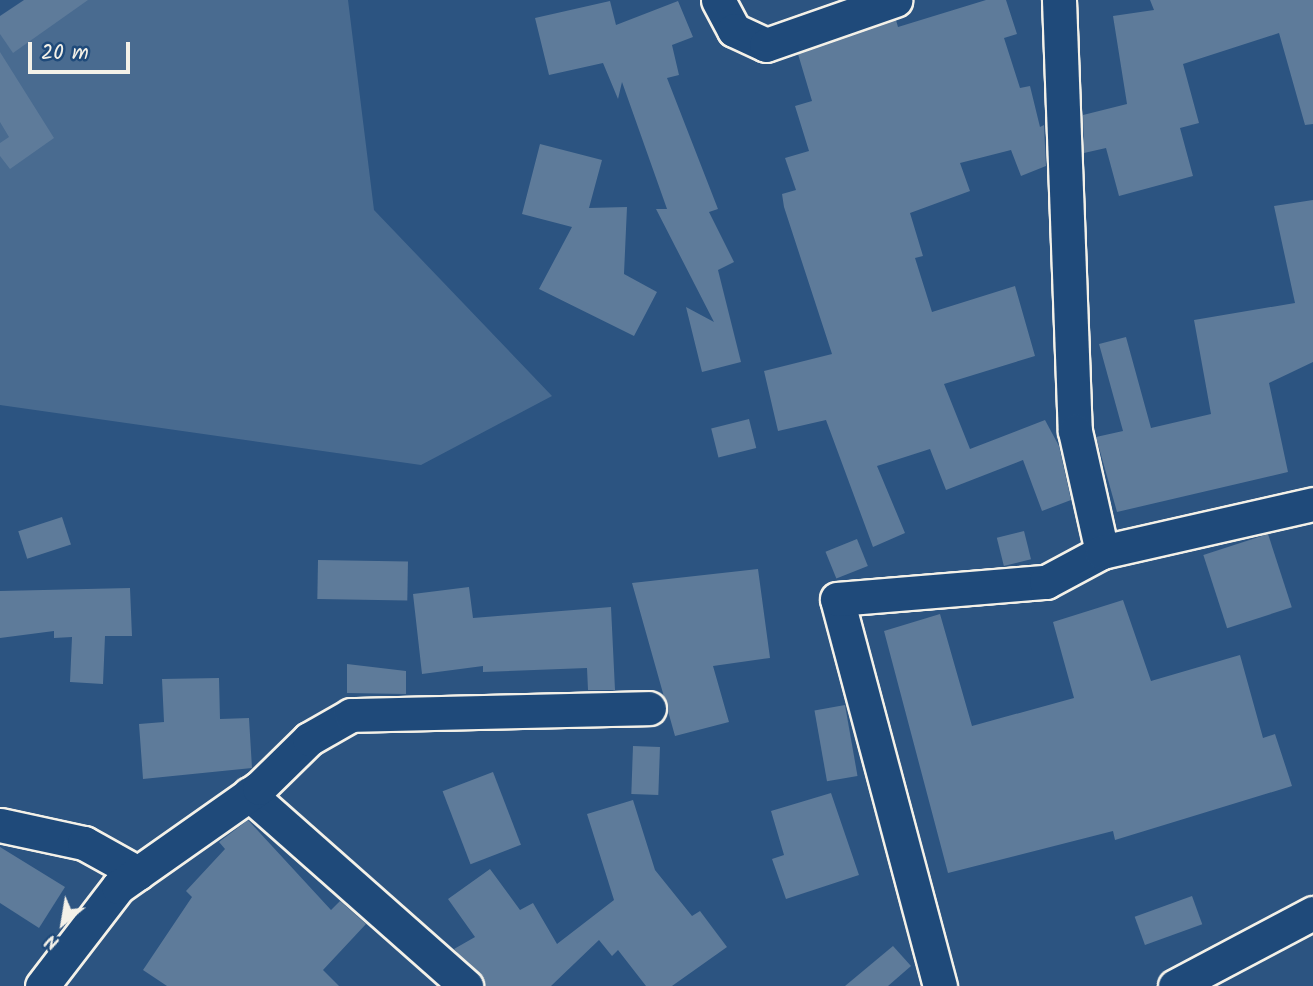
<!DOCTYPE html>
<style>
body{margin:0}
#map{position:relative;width:1313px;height:986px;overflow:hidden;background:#2c5481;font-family:Kalam,sans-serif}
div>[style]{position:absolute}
.green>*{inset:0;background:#496b90}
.building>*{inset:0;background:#5e7b9a;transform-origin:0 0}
.roads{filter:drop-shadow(2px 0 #f4f1e8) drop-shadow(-2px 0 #f4f1e8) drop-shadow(0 2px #f4f1e8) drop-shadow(0 -2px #f4f1e8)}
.minor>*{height:33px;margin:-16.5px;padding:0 16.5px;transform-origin:16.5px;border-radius:16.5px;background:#1f4a7a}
span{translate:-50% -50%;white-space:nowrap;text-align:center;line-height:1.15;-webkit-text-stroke:7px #1f4a7a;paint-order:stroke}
.north{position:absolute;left:28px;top:888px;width:70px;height:70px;-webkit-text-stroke:5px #1f4a7a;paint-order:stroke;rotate:210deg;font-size:19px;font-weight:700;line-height:28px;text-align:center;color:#f4f1e8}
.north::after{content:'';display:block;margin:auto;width:24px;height:32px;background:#f4f1e8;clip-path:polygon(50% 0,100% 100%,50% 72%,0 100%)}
.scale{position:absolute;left:28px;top:42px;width:102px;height:32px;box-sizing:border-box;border:4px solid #f4f1e8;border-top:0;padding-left:9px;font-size:21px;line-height:24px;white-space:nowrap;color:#f4f1e8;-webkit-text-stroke:5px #1f4a7a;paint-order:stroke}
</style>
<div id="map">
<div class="green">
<i style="clip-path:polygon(51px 0,348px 0,374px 210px,552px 396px,421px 465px,0 405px,0 17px)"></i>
</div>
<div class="building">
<i style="clip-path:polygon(24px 0,88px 0,13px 53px,0 34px,0 16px)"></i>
<i style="clip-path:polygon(986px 0,1006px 0,1017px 34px,1004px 38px,1020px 88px,1030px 86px,1040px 127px,1044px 125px,1046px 166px,1021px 176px,1011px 150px,960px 163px,970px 191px,910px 213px,923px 256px,915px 258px,932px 312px,1015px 286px,1035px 356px,944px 384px,970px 449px,1045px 420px,1059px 446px,1071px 500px,1042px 511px,1023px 460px,946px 490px,930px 449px,877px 466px,905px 533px,873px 547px,826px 420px,778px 431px,764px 371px,832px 354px,784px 207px,782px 194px,796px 190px,785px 158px,809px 151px,795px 106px,812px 101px,798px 54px,896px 20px,898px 27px)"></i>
<i style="clip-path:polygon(1150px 0,1313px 0,1313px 124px,1305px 125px,1279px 33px,1183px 64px,1199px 123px,1180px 128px,1193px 176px,1119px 196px,1106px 148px,1084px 153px,1083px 115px,1127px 104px,1113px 16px,1154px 10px)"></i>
<i style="clip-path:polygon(610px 1px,616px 25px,678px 1px,693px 37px,672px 45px,679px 75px,667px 78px,718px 209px,709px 212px,734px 262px,718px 270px,741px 362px,702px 372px,686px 307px,714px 322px,656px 209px,667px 209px,622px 82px,618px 99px,603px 63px,549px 75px,535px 18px)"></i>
<i style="clip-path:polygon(0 52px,54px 138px,10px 169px,0 156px,0 143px,9px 137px,0 122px)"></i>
<i style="clip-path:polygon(540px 144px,602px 160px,589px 208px,627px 207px,624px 274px,657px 292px,634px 336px,539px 289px,572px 227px,522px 214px)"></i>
<i style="clip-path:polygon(1313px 200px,1313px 362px,1269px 383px,1288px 472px,1117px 512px,1096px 437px,1123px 431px,1099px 344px,1126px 337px,1151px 428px,1211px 414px,1194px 320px,1295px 303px,1274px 206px)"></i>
<i style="left:749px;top:419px;width:30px;height:39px;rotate:76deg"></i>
<i style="left:62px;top:517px;width:29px;height:46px;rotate:72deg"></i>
<i style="left:1024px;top:531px;width:29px;height:28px;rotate:76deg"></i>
<i style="left:1268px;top:534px;width:77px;height:68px;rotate:72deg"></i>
<i style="left:857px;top:539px;width:29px;height:34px;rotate:68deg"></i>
<i style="left:318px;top:560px;width:90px;height:39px;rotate:1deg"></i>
<i style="clip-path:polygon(758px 569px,770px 658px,713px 666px,729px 722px,675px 736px,632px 583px)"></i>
<i style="clip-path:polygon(469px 587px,473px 618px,611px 607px,615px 690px,588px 690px,587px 668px,483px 672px,483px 666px,422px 674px,413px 594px)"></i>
<i style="clip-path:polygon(130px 588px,132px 636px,105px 636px,103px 684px,70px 682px,72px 637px,54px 638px,54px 631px,0 638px,0 591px)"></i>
<i style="clip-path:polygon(1123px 600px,1151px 681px,1240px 655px,1263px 738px,1275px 734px,1292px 786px,1115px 840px,1113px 831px,948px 873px,884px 631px,940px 614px,972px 726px,1074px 698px,1053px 622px)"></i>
<i style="clip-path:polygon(347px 664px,406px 671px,406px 694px,347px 693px)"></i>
<i style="clip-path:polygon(219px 678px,220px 719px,249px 718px,252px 768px,143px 779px,139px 724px,164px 722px,162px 679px)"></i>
<i style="left:845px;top:705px;width:72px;height:31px;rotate:80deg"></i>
<i style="left:633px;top:746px;width:27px;height:48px;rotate:2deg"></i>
<i style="left:493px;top:772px;width:78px;height:54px;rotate:69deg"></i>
<i style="clip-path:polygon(831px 793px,859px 875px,786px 899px,772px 859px,784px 855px,771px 811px)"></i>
<i style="clip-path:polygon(633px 800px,655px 870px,692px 916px,700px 911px,727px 947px,672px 986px,646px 986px,618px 950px,612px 956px,599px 940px,551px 986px,485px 986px,454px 949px,475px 937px,448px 899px,490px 869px,520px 910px,533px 903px,557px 944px,614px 900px,587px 814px)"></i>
<i style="clip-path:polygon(248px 820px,331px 910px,340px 901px,366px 924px,323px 970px,339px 986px,167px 986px,143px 970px,192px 897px,186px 891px,225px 849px,219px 842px)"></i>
<i style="clip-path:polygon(0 847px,65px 887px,39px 928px,0 903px)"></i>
<i style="left:1192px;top:896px;width:30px;height:61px;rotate:70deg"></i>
<i style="clip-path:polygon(893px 946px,911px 966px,888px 986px,845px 986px)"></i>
</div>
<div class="roads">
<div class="minor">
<i style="left:718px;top:0;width:34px;rotate:62deg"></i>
<i style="left:734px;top:30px;width:35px;rotate:25deg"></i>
<i style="left:766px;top:45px;width:137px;rotate:-19.2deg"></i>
<i style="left:1059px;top:0;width:431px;rotate:87.9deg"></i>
<i style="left:1075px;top:431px;width:124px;rotate:77.4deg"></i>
<i style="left:249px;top:794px;width:290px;rotate:41.5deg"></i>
<i style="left:0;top:825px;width:86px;rotate:12.1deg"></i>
<i style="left:84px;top:843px;width:62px;rotate:29.1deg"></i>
<i style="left:42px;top:986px;width:125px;rotate:-52.5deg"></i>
<i style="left:118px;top:887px;width:172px;rotate:-35.1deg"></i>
<i style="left:259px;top:788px;width:70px;rotate:-44.4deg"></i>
<i style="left:309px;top:739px;width:48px;rotate:-29.7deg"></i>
<i style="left:351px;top:715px;width:298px;rotate:-1.3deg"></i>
<i style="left:940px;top:986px;width:400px;rotate:-104.9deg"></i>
<i style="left:837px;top:599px;width:210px;rotate:-4.7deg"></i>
<i style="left:1046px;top:582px;width:64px;rotate:-28.2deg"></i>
<i style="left:1102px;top:552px;width:216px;rotate:-12.8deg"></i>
<i style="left:1175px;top:986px;width:156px;rotate:-27.9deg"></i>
</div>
</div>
<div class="north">N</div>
<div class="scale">20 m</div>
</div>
